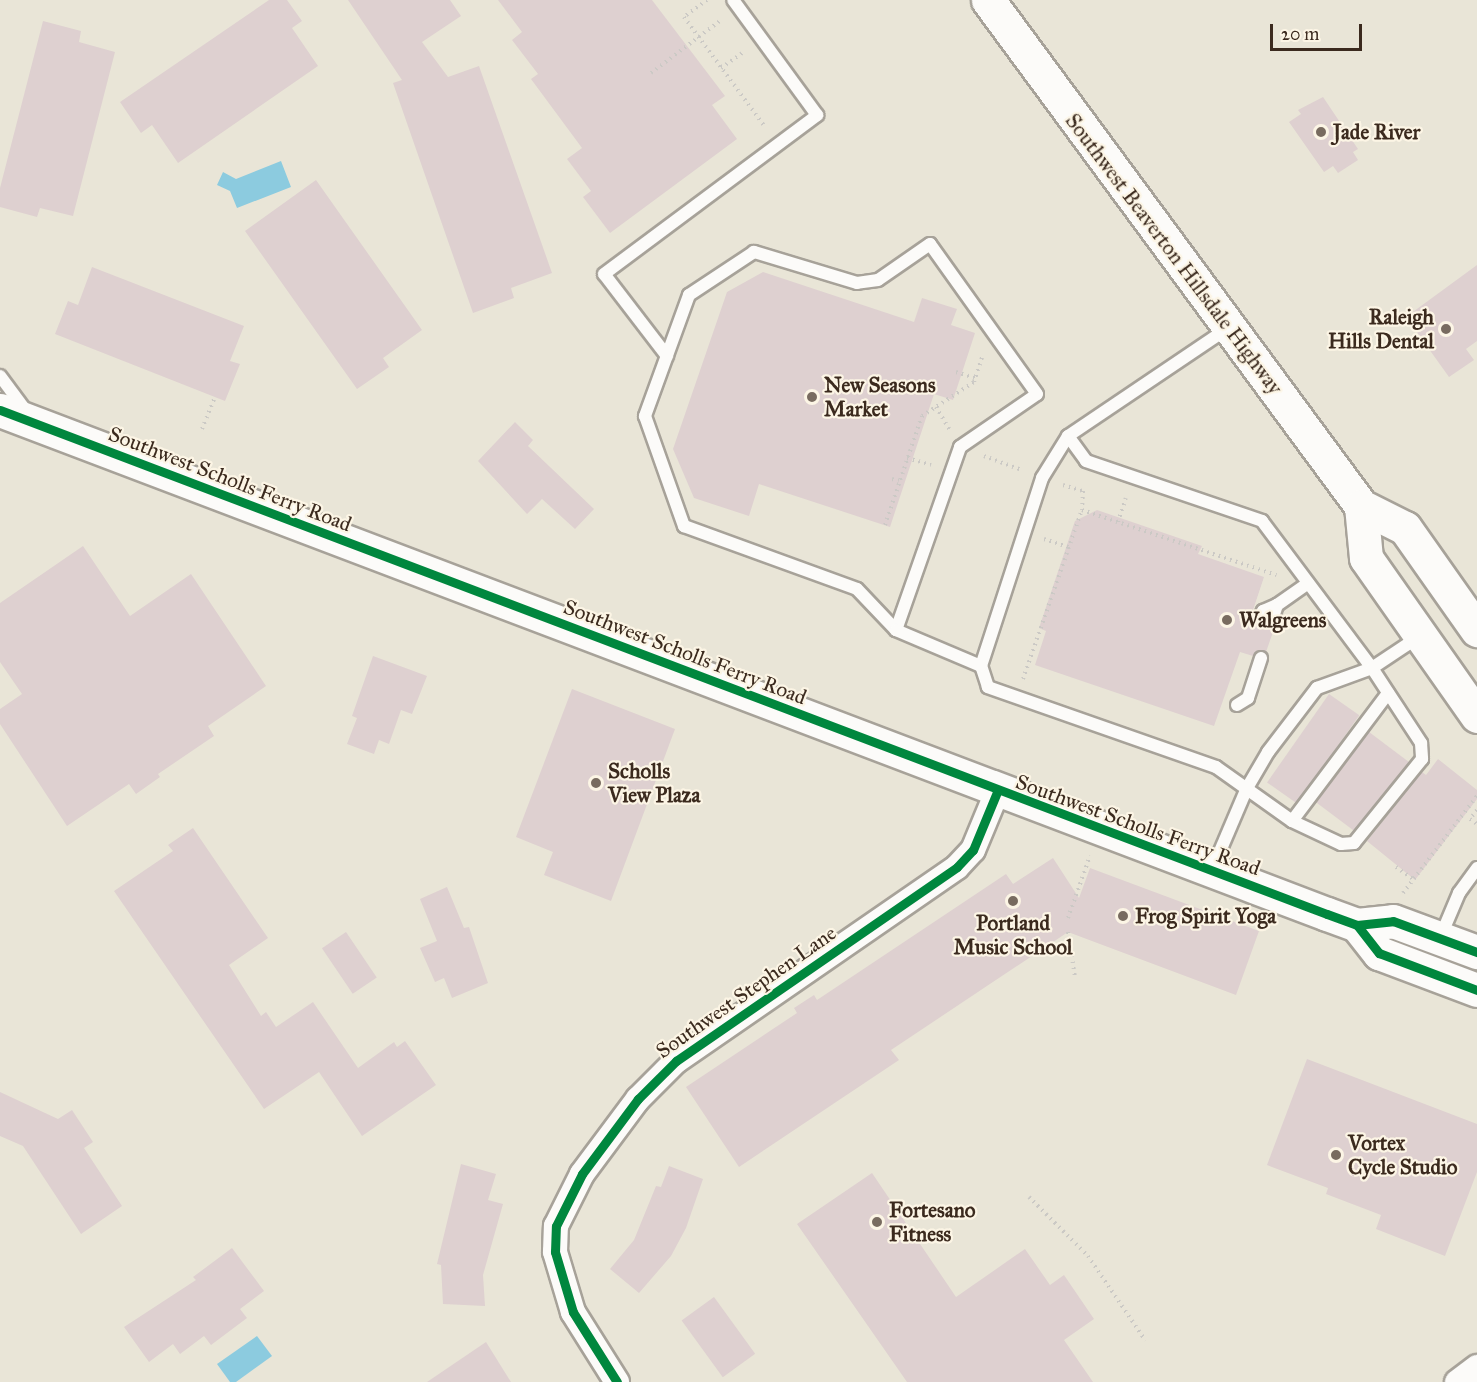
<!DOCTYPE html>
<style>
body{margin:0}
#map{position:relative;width:1477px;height:1382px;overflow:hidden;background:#e9e5d7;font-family:"IM FELL Great Primer",serif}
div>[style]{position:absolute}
.water>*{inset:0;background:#8ccbdf}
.building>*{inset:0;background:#ded0d0;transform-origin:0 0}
.path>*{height:4px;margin-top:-2px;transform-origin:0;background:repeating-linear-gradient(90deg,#cbc9c5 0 1.5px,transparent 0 6px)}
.roads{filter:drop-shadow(2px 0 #a7a299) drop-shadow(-2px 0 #a7a299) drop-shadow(0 2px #a7a299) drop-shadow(0 -2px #a7a299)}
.lane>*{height:12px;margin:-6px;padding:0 6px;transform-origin:6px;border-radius:6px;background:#fcfbf9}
.street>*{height:24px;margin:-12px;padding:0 12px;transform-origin:12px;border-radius:12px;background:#fcfbf9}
.secondary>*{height:33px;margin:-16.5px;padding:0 16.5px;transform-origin:16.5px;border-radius:16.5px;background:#fcfbf9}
.primary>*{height:33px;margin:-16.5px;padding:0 16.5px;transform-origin:16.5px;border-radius:16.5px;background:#fcfbf9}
.cycleway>*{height:9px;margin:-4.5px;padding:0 4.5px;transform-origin:4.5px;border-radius:4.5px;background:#00873e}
.dots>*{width:16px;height:16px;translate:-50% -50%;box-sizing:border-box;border:3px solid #fcf5e5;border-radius:50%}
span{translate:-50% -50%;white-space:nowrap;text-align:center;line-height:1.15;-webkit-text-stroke:4.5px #fcf5e5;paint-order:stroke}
.poi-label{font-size:21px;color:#3b2a1e;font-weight:700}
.left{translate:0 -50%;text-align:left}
.right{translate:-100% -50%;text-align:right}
.street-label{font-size:21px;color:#3b2a1e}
.scale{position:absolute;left:1270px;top:24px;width:92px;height:27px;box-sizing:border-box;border:3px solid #3b2a1e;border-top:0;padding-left:8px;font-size:18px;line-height:21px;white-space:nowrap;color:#3b2a1e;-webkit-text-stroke:4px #fcf5e5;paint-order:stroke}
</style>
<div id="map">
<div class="water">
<i style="clip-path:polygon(281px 161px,291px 187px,237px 208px,230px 191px,217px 185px,223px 172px,236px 179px)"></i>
<i style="clip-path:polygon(257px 1336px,272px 1356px,236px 1382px,230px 1382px,217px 1364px)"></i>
</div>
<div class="building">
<i style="clip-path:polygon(269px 0,287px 0,302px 21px,292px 28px,318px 66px,178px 163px,152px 125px,141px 133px,120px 102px)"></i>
<i style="clip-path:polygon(348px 0,450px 0,461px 16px,422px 42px,448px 77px,479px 66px,552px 273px,511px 288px,514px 298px,473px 313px,393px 83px,402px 80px)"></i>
<i style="clip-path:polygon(498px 0,652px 0,725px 96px,712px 105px,737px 139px,610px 233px,583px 197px,591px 191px,567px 159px,582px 148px,531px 79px,538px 74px,512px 40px,522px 32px)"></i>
<i style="clip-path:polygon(43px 21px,81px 31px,79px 42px,115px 52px,73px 216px,40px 208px,37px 217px,0 207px,0 188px)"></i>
<i style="clip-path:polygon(1323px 97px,1358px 149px,1353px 152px,1358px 160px,1338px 173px,1333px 166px,1324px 172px,1289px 122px,1301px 114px,1298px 110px)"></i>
<i style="clip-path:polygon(316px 180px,422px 330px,383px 358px,389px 367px,357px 389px,245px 231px)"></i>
<i style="clip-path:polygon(1477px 265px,1477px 341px,1466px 349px,1474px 360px,1449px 377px,1406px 317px)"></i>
<i style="clip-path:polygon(92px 267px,244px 326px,230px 361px,240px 364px,225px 401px,55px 334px,68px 301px,78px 305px)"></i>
<i style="clip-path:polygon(763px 272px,914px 322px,922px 298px,957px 309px,951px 325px,975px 333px,953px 400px,934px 394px,890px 527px,759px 484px,749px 516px,694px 498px,673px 449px,727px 292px)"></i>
<i style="clip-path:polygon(515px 422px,533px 440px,528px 446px,594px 509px,575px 529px,542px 499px,527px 514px,478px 461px)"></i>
<i style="clip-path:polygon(1097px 510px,1202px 546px,1198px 554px,1264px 577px,1251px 616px,1256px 624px,1274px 629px,1266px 652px,1259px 650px,1253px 656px,1240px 652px,1214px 726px,1035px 665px,1046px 631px,1039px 628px,1075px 521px)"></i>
<i style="clip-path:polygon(83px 546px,130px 616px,191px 574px,266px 686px,208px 726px,214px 736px,158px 774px,160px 777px,136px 794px,129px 784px,67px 826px,0 724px,0 709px,22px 694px,0 662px,0 603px)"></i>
<i style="clip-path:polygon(373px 656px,427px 676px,412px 714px,401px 710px,389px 744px,379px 740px,374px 754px,347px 744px,357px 718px,352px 716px)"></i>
<i style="clip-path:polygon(572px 689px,675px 729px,611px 901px,544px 875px,553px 852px,516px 837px)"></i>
<i style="left:1329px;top:694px;width:37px;height:108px;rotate:35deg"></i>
<i style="left:1369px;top:732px;width:50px;height:88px;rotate:37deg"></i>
<i style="clip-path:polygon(1438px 759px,1477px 790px,1477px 799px,1415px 880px,1367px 841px,1422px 772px,1426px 775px)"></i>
<i style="clip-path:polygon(193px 828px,268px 938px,229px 965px,261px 1016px,266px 1012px,276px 1027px,313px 1002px,358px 1068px,394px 1042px,397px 1047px,405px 1041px,436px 1085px,362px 1136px,319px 1072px,264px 1109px,114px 891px,173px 851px,168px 845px)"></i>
<i style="clip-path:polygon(1053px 858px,1079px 898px,1090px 868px,1259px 931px,1236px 995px,1068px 932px,891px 1050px,899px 1060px,739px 1167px,686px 1087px,797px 1013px,794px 1008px,814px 995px,817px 1000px,1006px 874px,1013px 884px)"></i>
<i style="clip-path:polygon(447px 887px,464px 928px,469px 927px,488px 983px,452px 998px,444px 978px,435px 982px,420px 948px,437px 941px,420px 899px)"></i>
<i style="left:346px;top:932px;width:55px;height:29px;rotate:56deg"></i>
<i style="clip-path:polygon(1307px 1059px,1477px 1124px,1477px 1172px,1445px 1256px,1376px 1229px,1381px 1215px,1326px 1194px,1328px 1188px,1267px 1165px)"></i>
<i style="clip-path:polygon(0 1092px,58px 1119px,72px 1110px,93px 1142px,84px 1148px,122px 1206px,81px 1234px,23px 1146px,0 1136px)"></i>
<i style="clip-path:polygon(461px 1164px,496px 1174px,488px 1200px,503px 1204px,483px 1275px,485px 1306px,443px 1304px,441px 1265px,437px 1264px)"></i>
<i style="clip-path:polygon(669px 1166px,703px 1179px,686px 1228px,671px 1256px,639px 1293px,610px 1269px,634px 1240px,656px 1186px,661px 1187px)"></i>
<i style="clip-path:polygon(872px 1173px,956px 1297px,1025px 1249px,1050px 1285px,1064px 1275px,1094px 1319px,1064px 1340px,1093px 1382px,907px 1382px,797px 1224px)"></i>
<i style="clip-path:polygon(232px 1248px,264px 1291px,240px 1309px,247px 1318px,211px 1345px,204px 1336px,180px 1354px,173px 1344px,149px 1362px,124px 1327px,196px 1280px,193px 1277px)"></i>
<i style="left:714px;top:1297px;width:70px;height:40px;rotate:54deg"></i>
<i style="clip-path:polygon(486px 1342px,511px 1382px,427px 1382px)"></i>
</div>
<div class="path">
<i style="left:707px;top:0;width:29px;rotate:144deg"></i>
<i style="left:684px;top:17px;width:137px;rotate:53.6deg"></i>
<i style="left:721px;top:68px;width:28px;rotate:-35deg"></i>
<i style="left:651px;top:73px;width:88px;rotate:-37.1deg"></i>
<i style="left:956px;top:372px;width:20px;rotate:18deg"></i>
<i style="left:936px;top:407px;width:26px;rotate:59deg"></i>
<i style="left:202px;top:429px;width:35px;rotate:-68deg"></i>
<i style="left:984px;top:456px;width:40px;rotate:20.2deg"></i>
<i style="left:907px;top:458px;width:25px;rotate:16deg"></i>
<i style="left:892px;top:479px;width:7px;rotate:16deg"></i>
<i style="left:1063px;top:485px;width:21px;rotate:17deg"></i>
<i style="left:1083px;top:491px;width:19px;rotate:93deg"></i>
<i style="left:1082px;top:510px;width:205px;rotate:18.5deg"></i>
<i style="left:1118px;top:522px;width:25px;rotate:-72deg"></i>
<i style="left:885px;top:525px;width:115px;rotate:-71.3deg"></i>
<i style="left:922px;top:416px;width:62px;rotate:-33.2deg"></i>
<i style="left:974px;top:382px;width:28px;rotate:-72deg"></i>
<i style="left:1044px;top:539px;width:26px;rotate:18deg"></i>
<i style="left:1023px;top:679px;width:179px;rotate:-70.8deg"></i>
<i style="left:1477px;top:810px;width:11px;rotate:128deg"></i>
<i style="left:1470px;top:819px;width:9px;rotate:36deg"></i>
<i style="left:1396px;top:867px;width:21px;rotate:35deg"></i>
<i style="left:1403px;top:893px;width:122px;rotate:-52.7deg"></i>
<i style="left:1068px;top:918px;width:66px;rotate:-70.5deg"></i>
<i style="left:1068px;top:932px;width:46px;rotate:81.2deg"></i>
<i style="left:1029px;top:1197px;width:83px;rotate:45deg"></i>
<i style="left:1088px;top:1256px;width:102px;rotate:55.8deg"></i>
</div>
<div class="roads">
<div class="lane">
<i style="left:667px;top:356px;width:103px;rotate:-127.5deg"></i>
<i style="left:604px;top:274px;width:266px;rotate:-36.7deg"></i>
<i style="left:817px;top:115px;width:142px;rotate:-126.1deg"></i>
<i style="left:0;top:376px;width:44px;rotate:53.4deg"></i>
<i style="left:1068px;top:436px;width:31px;rotate:54deg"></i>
<i style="left:1086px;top:461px;width:186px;rotate:18.8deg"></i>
<i style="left:1262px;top:521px;width:184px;rotate:53.2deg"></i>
<i style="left:1372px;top:668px;width:90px;rotate:56.8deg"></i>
<i style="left:1421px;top:743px;width:16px;rotate:86deg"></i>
<i style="left:1422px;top:759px;width:108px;rotate:129deg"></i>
<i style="left:1354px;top:843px;width:13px;rotate:176deg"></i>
<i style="left:1341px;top:844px;width:54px;rotate:-154.9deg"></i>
<i style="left:1292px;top:821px;width:93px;rotate:-144.6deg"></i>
<i style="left:1216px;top:767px;width:242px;rotate:-160.7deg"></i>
<i style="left:988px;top:687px;width:22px;rotate:-108deg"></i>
<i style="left:981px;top:666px;width:198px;rotate:-72deg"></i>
<i style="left:1042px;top:478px;width:49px;rotate:-58.2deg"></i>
<i style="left:1068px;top:436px;width:193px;rotate:-34deg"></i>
<i style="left:1260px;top:617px;width:7px;rotate:-63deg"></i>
<i style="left:1263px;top:611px;width:15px;rotate:-23deg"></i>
<i style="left:1277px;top:605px;width:38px;rotate:-35deg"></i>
<i style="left:1272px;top:621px;width:17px;rotate:-73deg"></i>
<i style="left:896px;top:630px;width:194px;rotate:-70.7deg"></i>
<i style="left:960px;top:447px;width:93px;rotate:-34.5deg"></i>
<i style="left:1037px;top:394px;width:184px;rotate:-125.5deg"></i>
<i style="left:930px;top:244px;width:63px;rotate:145.3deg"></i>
<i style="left:878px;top:280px;width:21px;rotate:172deg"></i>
<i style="left:857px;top:283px;width:108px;rotate:-163.2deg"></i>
<i style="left:754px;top:252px;width:78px;rotate:146.5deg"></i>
<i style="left:689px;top:295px;width:129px;rotate:110deg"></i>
<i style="left:645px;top:416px;width:117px;rotate:70.5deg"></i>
<i style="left:684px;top:526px;width:184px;rotate:20deg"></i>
<i style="left:857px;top:589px;width:57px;rotate:46.4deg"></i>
<i style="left:896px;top:630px;width:92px;rotate:23deg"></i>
<i style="left:1237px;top:705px;width:13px;rotate:-32deg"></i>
<i style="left:1248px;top:698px;width:42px;rotate:-72deg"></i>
<i style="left:1292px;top:821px;width:160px;rotate:-53.1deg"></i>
<i style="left:1212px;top:870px;width:89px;rotate:-66.9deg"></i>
<i style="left:1247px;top:788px;width:42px;rotate:-59.7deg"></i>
<i style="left:1268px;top:752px;width:81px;rotate:-52.6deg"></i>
<i style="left:1317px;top:688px;width:59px;rotate:-20deg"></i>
<i style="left:1372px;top:668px;width:58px;rotate:-33.7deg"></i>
<i style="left:1440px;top:938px;width:49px;rotate:-67.1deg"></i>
<i style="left:1459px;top:893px;width:31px;rotate:-54deg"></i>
</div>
<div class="street">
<i style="left:617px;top:1382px;width:83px;rotate:-122.2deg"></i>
<i style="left:573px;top:1312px;width:63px;rotate:-106.7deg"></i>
<i style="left:555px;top:1252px;width:26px;rotate:-88deg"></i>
<i style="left:556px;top:1226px;width:58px;rotate:-63.4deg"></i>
<i style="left:582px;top:1174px;width:94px;rotate:-53.3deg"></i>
<i style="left:638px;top:1099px;width:54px;rotate:-45deg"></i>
<i style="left:676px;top:1061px;width:341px;rotate:-34.6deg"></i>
<i style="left:957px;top:867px;width:23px;rotate:-47deg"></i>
<i style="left:973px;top:850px;width:63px;rotate:-67.5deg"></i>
<i style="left:1457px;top:1382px;width:25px;rotate:-37deg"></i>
</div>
<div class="secondary">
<i style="left:0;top:410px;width:1419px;rotate:20.8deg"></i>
<i style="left:1327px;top:914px;width:32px;rotate:20deg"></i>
<i style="left:1357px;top:925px;width:36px;rotate:-6deg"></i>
<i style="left:1393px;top:921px;width:90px;rotate:20.3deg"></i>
<i style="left:1357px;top:925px;width:36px;rotate:52deg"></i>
<i style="left:1379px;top:953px;width:105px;rotate:20.7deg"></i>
</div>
<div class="primary">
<i style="left:988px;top:0;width:629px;rotate:53.6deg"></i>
<i style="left:1361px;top:506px;width:49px;rotate:26.6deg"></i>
<i style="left:1405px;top:528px;width:125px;rotate:54.8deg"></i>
<i style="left:1361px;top:506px;width:52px;rotate:84.5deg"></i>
<i style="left:1366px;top:558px;width:193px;rotate:54.9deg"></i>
</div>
</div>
<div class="cycleway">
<i style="left:0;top:410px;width:1419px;rotate:20.8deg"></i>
<i style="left:1327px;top:914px;width:32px;rotate:20deg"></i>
<i style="left:1357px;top:925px;width:36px;rotate:-6deg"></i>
<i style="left:1393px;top:921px;width:90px;rotate:20.3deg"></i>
<i style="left:1357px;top:925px;width:36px;rotate:52deg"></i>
<i style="left:1379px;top:953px;width:105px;rotate:20.7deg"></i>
<i style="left:617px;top:1382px;width:83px;rotate:-122.2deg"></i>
<i style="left:573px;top:1312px;width:63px;rotate:-106.7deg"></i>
<i style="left:555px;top:1252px;width:26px;rotate:-88deg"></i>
<i style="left:556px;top:1226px;width:58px;rotate:-63.4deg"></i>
<i style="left:582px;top:1174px;width:94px;rotate:-53.3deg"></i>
<i style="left:638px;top:1099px;width:54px;rotate:-45deg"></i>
<i style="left:676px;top:1061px;width:341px;rotate:-34.6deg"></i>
<i style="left:957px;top:867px;width:23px;rotate:-47deg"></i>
<i style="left:973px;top:850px;width:63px;rotate:-67.5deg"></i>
</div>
<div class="dots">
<i style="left:1321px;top:132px;background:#786b5f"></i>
<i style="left:1446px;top:329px;background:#786b5f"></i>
<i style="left:812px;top:397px;background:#786b5f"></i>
<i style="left:1227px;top:620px;background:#786b5f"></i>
<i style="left:596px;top:783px;background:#786b5f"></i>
<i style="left:1013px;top:901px;background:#786b5f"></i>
<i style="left:1123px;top:916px;background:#786b5f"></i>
<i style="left:1336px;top:1155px;background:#786b5f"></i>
<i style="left:877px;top:1222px;background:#786b5f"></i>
</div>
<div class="poi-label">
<span class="left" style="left:1333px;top:132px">Jade River</span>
<span class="right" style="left:1434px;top:329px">Raleigh<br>Hills Dental</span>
<span class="left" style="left:824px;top:397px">New Seasons<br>Market</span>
<span class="left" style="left:1239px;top:620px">Walgreens</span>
<span class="left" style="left:608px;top:783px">Scholls<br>View Plaza</span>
<span class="left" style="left:1135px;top:916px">Frog Spirit Yoga</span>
<span style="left:1013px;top:935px">Portland<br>Music School</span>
<span class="left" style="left:1348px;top:1155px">Vortex<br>Cycle Studio</span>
<span class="left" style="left:889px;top:1222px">Fortesano<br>Fitness</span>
</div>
<div class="street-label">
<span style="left:1174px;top:254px;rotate:53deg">Southwest Beaverton Hillsdale Highway</span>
<span style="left:230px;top:479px;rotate:21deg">Southwest Scholls Ferry Road</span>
<span style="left:685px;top:652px;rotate:21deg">Southwest Scholls Ferry Road</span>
<span style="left:1138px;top:825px;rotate:20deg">Southwest Scholls Ferry Road</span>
<span style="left:746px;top:992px;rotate:-35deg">Southwest Stephen Lane</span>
</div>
<div class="scale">20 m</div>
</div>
